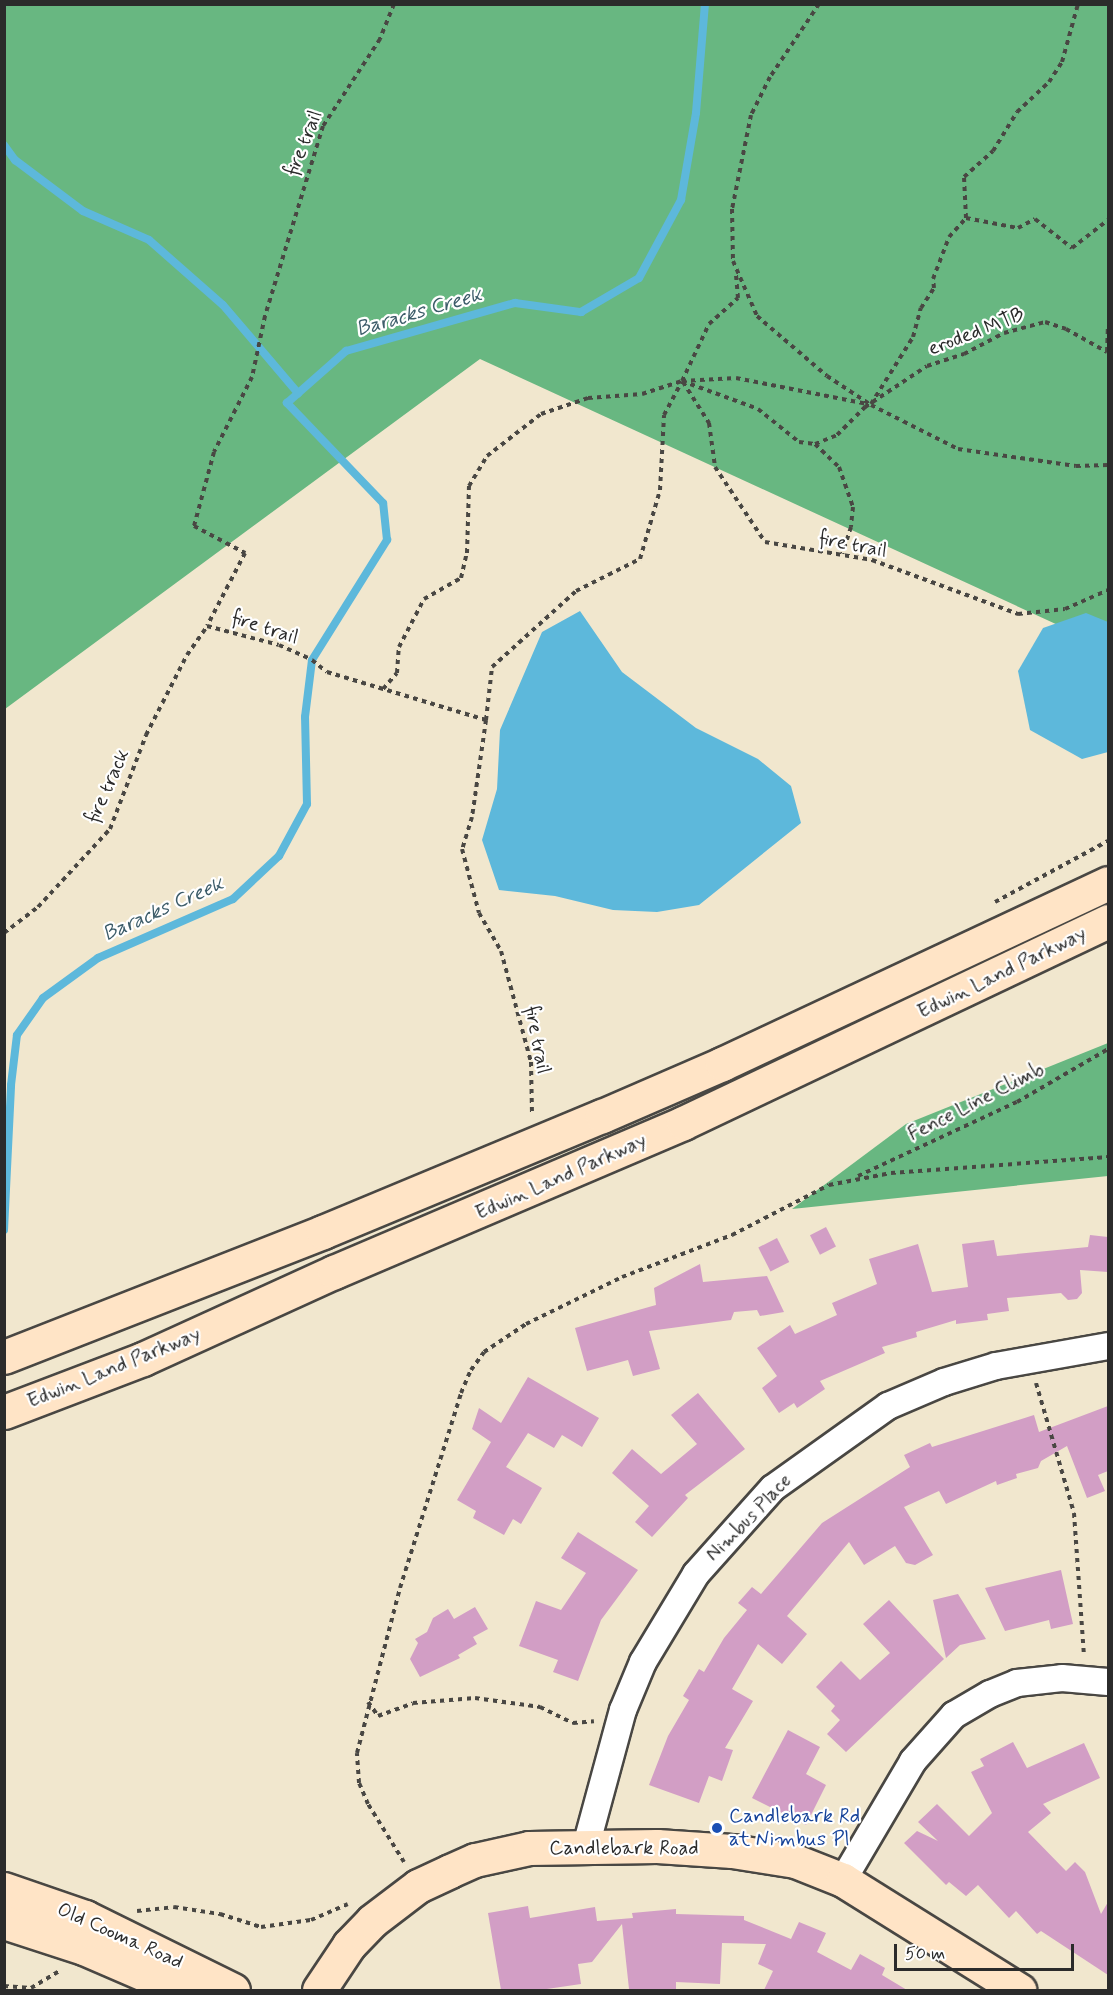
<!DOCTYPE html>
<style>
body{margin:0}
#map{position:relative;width:1113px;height:1995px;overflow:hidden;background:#f1e7ce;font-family:Mynerve,sans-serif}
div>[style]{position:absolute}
.forest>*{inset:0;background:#68b781}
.water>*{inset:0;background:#5db8db}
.stream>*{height:8px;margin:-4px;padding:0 4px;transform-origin:4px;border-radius:4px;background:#5db8db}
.building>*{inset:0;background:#d29ec5;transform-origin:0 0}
.path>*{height:4px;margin-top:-2px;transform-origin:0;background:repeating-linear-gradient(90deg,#494743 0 4.5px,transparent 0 9px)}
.roads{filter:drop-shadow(2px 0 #494743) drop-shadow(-2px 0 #494743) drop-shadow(0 2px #494743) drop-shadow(0 -2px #494743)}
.street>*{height:26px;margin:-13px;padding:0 13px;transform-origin:13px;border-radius:13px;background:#fff}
.secondary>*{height:33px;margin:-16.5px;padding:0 16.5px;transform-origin:16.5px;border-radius:16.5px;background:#ffe4c6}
.dots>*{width:16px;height:16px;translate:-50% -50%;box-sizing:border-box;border:3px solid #fff;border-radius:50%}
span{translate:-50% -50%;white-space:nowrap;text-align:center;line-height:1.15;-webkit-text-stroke:4.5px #fff;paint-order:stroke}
.street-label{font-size:20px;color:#2b2b2b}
.transit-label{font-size:20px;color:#164399}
.left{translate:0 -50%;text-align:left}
.water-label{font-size:21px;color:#3c5c69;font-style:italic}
.frame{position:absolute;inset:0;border:6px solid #2b2b2b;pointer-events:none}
.scale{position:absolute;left:894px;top:1944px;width:180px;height:27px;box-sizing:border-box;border:3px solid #2b2b2b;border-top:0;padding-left:8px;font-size:18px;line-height:21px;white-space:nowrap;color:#2b2b2b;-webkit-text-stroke:4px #fff;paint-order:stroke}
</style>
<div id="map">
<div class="forest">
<i style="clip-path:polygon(5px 5px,1108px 5px,1108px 648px,480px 359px,5px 709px)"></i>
<i style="clip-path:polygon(1108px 1043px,1108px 1176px,792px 1209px,906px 1124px)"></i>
</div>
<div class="water">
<i style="clip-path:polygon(580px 611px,622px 672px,696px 728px,758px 759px,791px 786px,801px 823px,699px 905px,657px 912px,613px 910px,555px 896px,499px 890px,482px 840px,497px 789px,500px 730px,542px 632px)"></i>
<i style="clip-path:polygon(1086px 613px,1108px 622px,1108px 752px,1082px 759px,1030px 730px,1018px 671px,1043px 628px)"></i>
</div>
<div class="stream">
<i style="left:4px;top:145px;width:19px;rotate:54deg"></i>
<i style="left:15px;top:160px;width:85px;rotate:36.9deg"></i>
<i style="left:83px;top:211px;width:72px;rotate:23.7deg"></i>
<i style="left:149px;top:240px;width:98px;rotate:41.3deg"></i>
<i style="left:223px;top:305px;width:116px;rotate:49.6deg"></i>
<i style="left:4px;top:1230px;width:145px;rotate:-87.2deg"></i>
<i style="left:11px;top:1085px;width:50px;rotate:-83.2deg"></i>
<i style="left:17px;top:1035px;width:45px;rotate:-54.9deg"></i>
<i style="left:43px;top:998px;width:68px;rotate:-36deg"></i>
<i style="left:98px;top:958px;width:147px;rotate:-23.6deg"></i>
<i style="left:233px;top:899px;width:63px;rotate:-43.1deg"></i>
<i style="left:279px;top:856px;width:59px;rotate:-61.7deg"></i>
<i style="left:307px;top:804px;width:87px;rotate:-91.3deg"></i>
<i style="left:305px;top:717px;width:57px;rotate:-83deg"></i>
<i style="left:312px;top:660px;width:142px;rotate:-58deg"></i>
<i style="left:387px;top:540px;width:37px;rotate:-96deg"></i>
<i style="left:383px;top:503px;width:139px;rotate:-133.8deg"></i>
<i style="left:287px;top:403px;width:79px;rotate:-41.4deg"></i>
<i style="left:346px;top:351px;width:176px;rotate:-15.9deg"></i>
<i style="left:515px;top:303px;width:67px;rotate:7.8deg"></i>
<i style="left:581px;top:312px;width:67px;rotate:-30.4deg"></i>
<i style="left:639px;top:278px;width:89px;rotate:-61.7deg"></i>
<i style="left:681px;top:200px;width:88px;rotate:-80.2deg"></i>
<i style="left:696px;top:113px;width:109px;rotate:-85.3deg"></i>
</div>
<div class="building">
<i style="left:826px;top:1227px;width:22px;height:18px;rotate:63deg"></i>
<i style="clip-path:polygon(1090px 1235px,1108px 1237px,1108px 1272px,1080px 1270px,1082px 1293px,1077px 1299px,1068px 1300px,1061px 1293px,1007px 1298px,1009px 1311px,987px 1314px,988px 1320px,956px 1324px,956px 1320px,916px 1332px,917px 1337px,882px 1347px,885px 1353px,820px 1381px,825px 1389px,797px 1408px,794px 1403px,779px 1413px,762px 1388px,777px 1376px,757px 1348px,790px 1325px,795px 1334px,837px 1315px,832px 1303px,877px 1284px,869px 1259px,918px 1244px,932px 1292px,968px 1287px,962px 1244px,994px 1240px,997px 1256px,1088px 1247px)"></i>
<i style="left:777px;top:1238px;width:27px;height:21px;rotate:63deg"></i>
<i style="clip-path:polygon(700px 1264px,703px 1282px,767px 1276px,784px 1312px,760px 1316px,757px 1310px,734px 1312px,731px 1320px,649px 1331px,660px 1369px,633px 1376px,628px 1360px,587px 1371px,575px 1328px,656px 1305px,654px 1288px)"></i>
<i style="clip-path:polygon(528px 1377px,599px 1418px,582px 1447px,562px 1435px,554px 1448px,528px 1433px,506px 1467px,542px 1488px,521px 1524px,513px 1519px,504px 1535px,473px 1518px,476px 1511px,457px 1500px,491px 1442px,472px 1429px,479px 1408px,501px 1423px)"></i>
<i style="clip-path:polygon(698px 1393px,745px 1449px,685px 1495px,688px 1498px,652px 1537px,635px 1522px,649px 1506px,612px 1473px,632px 1449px,661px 1474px,697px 1444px,671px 1415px)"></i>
<i style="clip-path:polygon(1108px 1406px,1108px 1471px,1098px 1475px,1105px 1491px,1087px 1498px,1067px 1446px,1041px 1461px,1038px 1468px,1016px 1474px,1017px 1478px,997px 1485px,996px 1481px,946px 1504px,939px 1491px,904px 1507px,933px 1555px,915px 1565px,906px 1563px,895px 1546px,864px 1565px,849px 1542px,787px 1616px,807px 1634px,782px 1664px,758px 1644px,732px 1689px,753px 1701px,725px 1748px,733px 1750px,722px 1781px,709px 1776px,699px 1803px,649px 1785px,668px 1736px,689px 1700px,683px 1696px,699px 1669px,704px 1672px,724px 1638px,747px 1610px,738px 1603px,752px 1587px,761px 1594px,822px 1523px,910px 1467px,904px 1455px,930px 1443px,932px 1447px,1034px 1415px,1039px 1432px)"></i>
<i style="clip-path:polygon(578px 1532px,638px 1570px,601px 1620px,578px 1681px,553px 1672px,558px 1660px,519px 1646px,536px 1601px,561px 1610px,586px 1573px,561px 1558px)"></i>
<i style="clip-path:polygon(1061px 1570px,1073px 1624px,1051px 1629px,1049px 1620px,1005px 1631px,985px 1588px)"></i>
<i style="clip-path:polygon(958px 1594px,986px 1639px,960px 1645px,946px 1658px,933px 1600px)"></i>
<i style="clip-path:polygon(889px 1600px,944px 1659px,846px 1752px,827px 1734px,840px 1720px,831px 1711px,835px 1706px,816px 1687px,841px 1661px,860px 1680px,890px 1653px,863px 1624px)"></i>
<i style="clip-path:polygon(475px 1607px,488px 1629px,473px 1637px,477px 1644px,458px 1655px,460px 1658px,420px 1677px,410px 1659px,418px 1643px,415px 1639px,427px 1632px,433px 1618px,448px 1609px,454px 1619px)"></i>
<i style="clip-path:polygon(788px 1730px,820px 1747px,806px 1774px,826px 1785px,806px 1825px,752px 1798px)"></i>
<i style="clip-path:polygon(1013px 1742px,1027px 1768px,1084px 1743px,1100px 1778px,1043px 1804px,1051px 1813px,1028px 1832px,1066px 1871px,1075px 1862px,1085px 1872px,1101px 1914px,1108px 1902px,1108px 1975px,1041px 1931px,1037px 1934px,1016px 1911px,1009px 1918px,978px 1885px,966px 1896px,949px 1882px,946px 1885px,904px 1843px,917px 1831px,938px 1841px,918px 1822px,937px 1804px,969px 1836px,992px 1813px,971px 1772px,984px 1766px,980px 1759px)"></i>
<i style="clip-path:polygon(528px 1906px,530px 1918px,595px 1907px,597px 1921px,633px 1918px,632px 1913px,676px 1909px,676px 1914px,744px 1916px,744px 1920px,791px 1939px,799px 1922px,826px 1933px,817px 1952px,851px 1970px,860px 1954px,885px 1968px,882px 1975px,907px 1990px,764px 1990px,773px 1971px,758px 1964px,766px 1944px,722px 1943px,720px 1984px,676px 1982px,676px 1990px,629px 1989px,622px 1924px,592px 1962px,578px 1964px,581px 1984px,540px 1990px,501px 1990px,488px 1913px)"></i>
</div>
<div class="path">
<i style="left:394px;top:4px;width:38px;rotate:112deg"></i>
<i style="left:380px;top:39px;width:104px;rotate:123.2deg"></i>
<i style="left:323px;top:126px;width:199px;rotate:107deg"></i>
<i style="left:265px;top:316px;width:62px;rotate:102deg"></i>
<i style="left:252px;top:377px;width:84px;rotate:116.9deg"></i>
<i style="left:214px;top:452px;width:77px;rotate:105.1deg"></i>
<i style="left:194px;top:526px;width:58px;rotate:27.9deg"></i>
<i style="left:245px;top:553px;width:82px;rotate:117.5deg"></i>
<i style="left:207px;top:626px;width:74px;rotate:14.8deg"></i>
<i style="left:279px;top:645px;width:36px;rotate:24deg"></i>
<i style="left:312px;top:660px;width:19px;rotate:39deg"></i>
<i style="left:327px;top:672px;width:166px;rotate:16.8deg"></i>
<i style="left:486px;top:720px;width:98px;rotate:98.2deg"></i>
<i style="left:472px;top:817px;width:34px;rotate:107deg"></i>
<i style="left:462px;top:849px;width:66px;rotate:75.1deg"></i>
<i style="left:479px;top:913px;width:44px;rotate:59.9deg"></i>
<i style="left:501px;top:951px;width:115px;rotate:74.9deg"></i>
<i style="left:531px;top:1062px;width:53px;rotate:88.9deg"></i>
<i style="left:819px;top:4px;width:88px;rotate:123.9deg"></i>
<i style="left:770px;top:77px;width:42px;rotate:116.6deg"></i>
<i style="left:751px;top:115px;width:96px;rotate:101.4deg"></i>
<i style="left:732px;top:209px;width:52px;rotate:88.9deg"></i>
<i style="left:733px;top:261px;width:60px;rotate:66.4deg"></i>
<i style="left:757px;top:316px;width:92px;rotate:40.6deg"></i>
<i style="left:827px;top:376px;width:53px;rotate:33.4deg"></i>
<i style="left:871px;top:405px;width:97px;rotate:26.8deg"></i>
<i style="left:958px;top:449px;width:119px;rotate:8.2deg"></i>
<i style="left:1076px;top:466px;width:32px;rotate:-2deg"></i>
<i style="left:966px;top:218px;width:41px;rotate:-92.8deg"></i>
<i style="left:964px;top:177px;width:39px;rotate:-42deg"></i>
<i style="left:993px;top:151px;width:46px;rotate:-58.4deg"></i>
<i style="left:1017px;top:112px;width:44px;rotate:-43.2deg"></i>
<i style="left:1049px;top:82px;width:24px;rotate:-57deg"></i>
<i style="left:1062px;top:62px;width:60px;rotate:-74.6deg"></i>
<i style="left:966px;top:218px;width:53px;rotate:10.9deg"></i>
<i style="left:1018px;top:228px;width:19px;rotate:-28deg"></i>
<i style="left:1035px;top:219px;width:47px;rotate:38.1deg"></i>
<i style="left:1072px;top:248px;width:46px;rotate:-37.9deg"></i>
<i style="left:682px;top:381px;width:63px;rotate:-64.7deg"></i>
<i style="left:709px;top:324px;width:39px;rotate:-42deg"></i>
<i style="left:738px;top:298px;width:25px;rotate:-95deg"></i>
<i style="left:683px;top:382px;width:49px;rotate:57.6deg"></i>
<i style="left:709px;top:423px;width:44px;rotate:82.2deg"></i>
<i style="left:715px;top:467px;width:90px;rotate:56.3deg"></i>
<i style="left:765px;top:542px;width:109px;rotate:9.5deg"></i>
<i style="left:872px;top:560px;width:156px;rotate:20.3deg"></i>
<i style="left:1018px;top:614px;width:47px;rotate:-6.1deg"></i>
<i style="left:1065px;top:609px;width:47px;rotate:-23.8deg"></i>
<i style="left:871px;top:404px;width:79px;rotate:-57.9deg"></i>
<i style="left:913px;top:337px;width:30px;rotate:-75deg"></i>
<i style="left:921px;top:308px;width:24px;rotate:-57deg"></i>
<i style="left:934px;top:288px;width:9px;rotate:-96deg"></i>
<i style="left:933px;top:279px;width:45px;rotate:-69.1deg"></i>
<i style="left:949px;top:237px;width:25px;rotate:-48deg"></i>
<i style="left:815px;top:444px;width:33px;rotate:44deg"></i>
<i style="left:839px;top:467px;width:42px;rotate:70.7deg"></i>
<i style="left:853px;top:507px;width:20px;rotate:96deg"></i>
<i style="left:851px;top:527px;width:28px;rotate:108deg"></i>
<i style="left:383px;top:689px;width:21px;rotate:-49deg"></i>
<i style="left:397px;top:673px;width:26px;rotate:-86deg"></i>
<i style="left:399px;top:647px;width:54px;rotate:-62.5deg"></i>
<i style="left:424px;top:599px;width:43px;rotate:-29.6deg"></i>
<i style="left:461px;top:578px;width:26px;rotate:-77deg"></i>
<i style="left:467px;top:553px;width:67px;rotate:-88.3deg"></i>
<i style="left:469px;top:486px;width:35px;rotate:-59deg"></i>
<i style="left:487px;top:456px;width:68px;rotate:-37.9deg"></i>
<i style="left:541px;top:414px;width:50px;rotate:-18.8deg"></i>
<i style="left:588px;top:398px;width:54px;rotate:-4.2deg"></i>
<i style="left:642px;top:394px;width:42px;rotate:-18deg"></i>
<i style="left:682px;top:381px;width:81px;rotate:20.2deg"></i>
<i style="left:758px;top:409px;width:53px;rotate:38.8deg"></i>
<i style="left:799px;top:442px;width:16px;rotate:7deg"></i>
<i style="left:815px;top:444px;width:24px;rotate:-22deg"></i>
<i style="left:837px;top:435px;width:40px;rotate:-45deg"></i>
<i style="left:865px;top:407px;width:74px;rotate:-33.5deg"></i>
<i style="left:927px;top:366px;width:39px;rotate:-18deg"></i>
<i style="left:964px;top:354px;width:45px;rotate:-27.7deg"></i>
<i style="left:1004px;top:333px;width:42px;rotate:-15deg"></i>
<i style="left:1045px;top:322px;width:22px;rotate:18deg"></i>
<i style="left:1066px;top:329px;width:47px;rotate:29.3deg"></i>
<i style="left:1107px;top:352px;width:25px;rotate:-88deg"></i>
<i style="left:486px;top:720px;width:53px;rotate:-83.5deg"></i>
<i style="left:492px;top:667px;width:113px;rotate:-42.1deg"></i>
<i style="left:576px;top:591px;width:72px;rotate:-26.6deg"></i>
<i style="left:640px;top:559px;width:72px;rotate:-73.8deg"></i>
<i style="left:660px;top:490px;width:75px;rotate:-86.9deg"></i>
<i style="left:664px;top:415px;width:38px;rotate:-62deg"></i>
<i style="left:682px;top:381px;width:54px;rotate:-3.2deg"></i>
<i style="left:736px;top:378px;width:134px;rotate:11.2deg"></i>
<i style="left:995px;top:902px;width:128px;rotate:-28.4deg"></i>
<i style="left:4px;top:933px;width:43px;rotate:-37.4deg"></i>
<i style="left:38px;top:907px;width:106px;rotate:-47.3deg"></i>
<i style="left:110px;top:829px;width:101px;rotate:-69deg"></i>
<i style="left:146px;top:735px;width:90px;rotate:-62.9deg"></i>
<i style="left:187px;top:655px;width:35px;rotate:-55deg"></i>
<i style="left:858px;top:1176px;width:175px;rotate:-25deg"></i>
<i style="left:1017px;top:1102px;width:105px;rotate:-30.2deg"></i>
<i style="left:1036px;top:1383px;width:135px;rotate:73.7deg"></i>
<i style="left:1074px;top:1513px;width:144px;rotate:86deg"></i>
<i style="left:368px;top:1702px;width:17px;rotate:54deg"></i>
<i style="left:378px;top:1716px;width:37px;rotate:-20deg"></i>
<i style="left:413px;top:1703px;width:62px;rotate:-4.6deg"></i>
<i style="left:475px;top:1698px;width:66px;rotate:7.9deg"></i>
<i style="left:540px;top:1707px;width:37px;rotate:26deg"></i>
<i style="left:573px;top:1723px;width:21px;rotate:-5deg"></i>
<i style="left:404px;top:1862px;width:68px;rotate:-121.8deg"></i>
<i style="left:368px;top:1804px;width:23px;rotate:-113deg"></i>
<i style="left:359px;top:1783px;width:30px;rotate:-94deg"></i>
<i style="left:357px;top:1753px;width:171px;rotate:-75.4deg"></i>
<i style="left:400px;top:1588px;width:204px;rotate:-72.6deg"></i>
<i style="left:461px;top:1393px;width:25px;rotate:-67deg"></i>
<i style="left:471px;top:1370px;width:22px;rotate:-54deg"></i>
<i style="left:484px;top:1352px;width:50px;rotate:-33.7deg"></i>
<i style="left:526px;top:1324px;width:107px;rotate:-26.1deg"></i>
<i style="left:622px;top:1277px;width:118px;rotate:-20.9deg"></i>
<i style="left:732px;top:1235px;width:109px;rotate:-27.3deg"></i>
<i style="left:829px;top:1185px;width:63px;rotate:-11deg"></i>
<i style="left:891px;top:1173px;width:218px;rotate:-4.2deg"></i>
<i style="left:137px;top:1911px;width:37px;rotate:-6deg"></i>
<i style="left:174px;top:1907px;width:47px;rotate:8.7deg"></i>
<i style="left:220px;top:1914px;width:43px;rotate:17.6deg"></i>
<i style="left:261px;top:1927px;width:50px;rotate:-8deg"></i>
<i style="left:311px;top:1920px;width:40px;rotate:-23.4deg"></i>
<i style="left:4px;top:1986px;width:27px;rotate:4deg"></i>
<i style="left:31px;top:1988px;width:35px;rotate:-31deg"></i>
</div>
<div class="roads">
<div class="street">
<i style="left:586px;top:1846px;width:141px;rotate:-74.8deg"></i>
<i style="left:623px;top:1710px;width:52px;rotate:-67.4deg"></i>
<i style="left:643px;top:1662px;width:103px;rotate:-58.9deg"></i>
<i style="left:696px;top:1574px;width:115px;rotate:-48.2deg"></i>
<i style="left:773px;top:1488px;width:141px;rotate:-35.5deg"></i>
<i style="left:888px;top:1406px;width:61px;rotate:-23.2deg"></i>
<i style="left:944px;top:1382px;width:54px;rotate:-17.1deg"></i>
<i style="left:996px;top:1366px;width:114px;rotate:-10.1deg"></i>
<i style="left:843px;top:1880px;width:138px;rotate:-59.5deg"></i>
<i style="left:913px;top:1761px;width:62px;rotate:-48.3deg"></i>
<i style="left:954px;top:1715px;width:42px;rotate:-30.3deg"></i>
<i style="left:990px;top:1694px;width:29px;rotate:-22deg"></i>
<i style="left:1017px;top:1683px;width:45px;rotate:-6.3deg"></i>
<i style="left:1062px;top:1678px;width:46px;rotate:5deg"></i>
</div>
<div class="secondary">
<i style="left:4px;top:1357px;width:343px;rotate:-21.4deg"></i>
<i style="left:323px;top:1232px;width:302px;rotate:-22.6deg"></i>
<i style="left:602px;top:1116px;width:131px;rotate:-23.4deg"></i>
<i style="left:722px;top:1064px;width:426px;rotate:-25.1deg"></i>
<i style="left:4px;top:1412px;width:149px;rotate:-20.9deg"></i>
<i style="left:143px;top:1359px;width:210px;rotate:-24.5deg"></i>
<i style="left:334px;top:1272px;width:379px;rotate:-23.1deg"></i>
<i style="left:683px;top:1123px;width:471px;rotate:-25.4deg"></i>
<i style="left:4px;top:1889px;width:86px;rotate:19.1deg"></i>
<i style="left:85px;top:1917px;width:165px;rotate:26.3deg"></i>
<i style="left:4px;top:1922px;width:84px;rotate:18deg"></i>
<i style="left:84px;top:1948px;width:106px;rotate:23.4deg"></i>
<i style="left:319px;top:1990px;width:54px;rotate:-56.3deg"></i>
<i style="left:349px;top:1945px;width:33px;rotate:-46deg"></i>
<i style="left:372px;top:1921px;width:58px;rotate:-37.3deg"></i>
<i style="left:418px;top:1886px;width:35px;rotate:-25deg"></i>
<i style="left:450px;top:1871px;width:27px;rotate:-24deg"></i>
<i style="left:475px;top:1860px;width:55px;rotate:-12.5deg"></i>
<i style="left:529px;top:1848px;width:128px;rotate:-0.9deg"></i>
<i style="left:657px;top:1846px;width:75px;rotate:3.8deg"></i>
<i style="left:732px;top:1851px;width:64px;rotate:9deg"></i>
<i style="left:795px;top:1861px;width:52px;rotate:21.6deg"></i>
<i style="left:843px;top:1880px;width:208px;rotate:32deg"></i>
</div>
</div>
<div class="dots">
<i style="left:717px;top:1828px;background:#1a4fb4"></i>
</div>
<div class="street-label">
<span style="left:304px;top:143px;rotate:-68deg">fire trail</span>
<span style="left:976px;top:332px;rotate:-21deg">eroded MTB</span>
<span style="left:853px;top:545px;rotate:11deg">fire trail</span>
<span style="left:265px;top:628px;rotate:18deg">fire trail</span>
<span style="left:108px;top:786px;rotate:-66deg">fire track</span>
<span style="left:1002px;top:973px;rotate:-26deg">Edwin Land Parkway</span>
<span style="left:537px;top:1040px;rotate:79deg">fire trail</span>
<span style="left:976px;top:1102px;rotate:-27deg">Fence Line Climb</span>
<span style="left:561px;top:1177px;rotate:-24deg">Edwin Land Parkway</span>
<span style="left:114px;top:1368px;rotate:-22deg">Edwin Land Parkway</span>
<span style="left:749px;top:1518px;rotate:-46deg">Nimbus Place</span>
<span style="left:624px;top:1848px">Candlebark Road</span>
<span style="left:120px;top:1936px;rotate:24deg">Old Cooma Road</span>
</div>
<div class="transit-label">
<span class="left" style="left:729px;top:1828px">Candlebark Rd<br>at Nimbus Pl</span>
</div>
<div class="water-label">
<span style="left:419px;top:312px;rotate:-16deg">Baracks Creek</span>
<span style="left:163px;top:909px;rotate:-24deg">Baracks Creek</span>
</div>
<div class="frame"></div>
<div class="scale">50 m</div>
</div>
